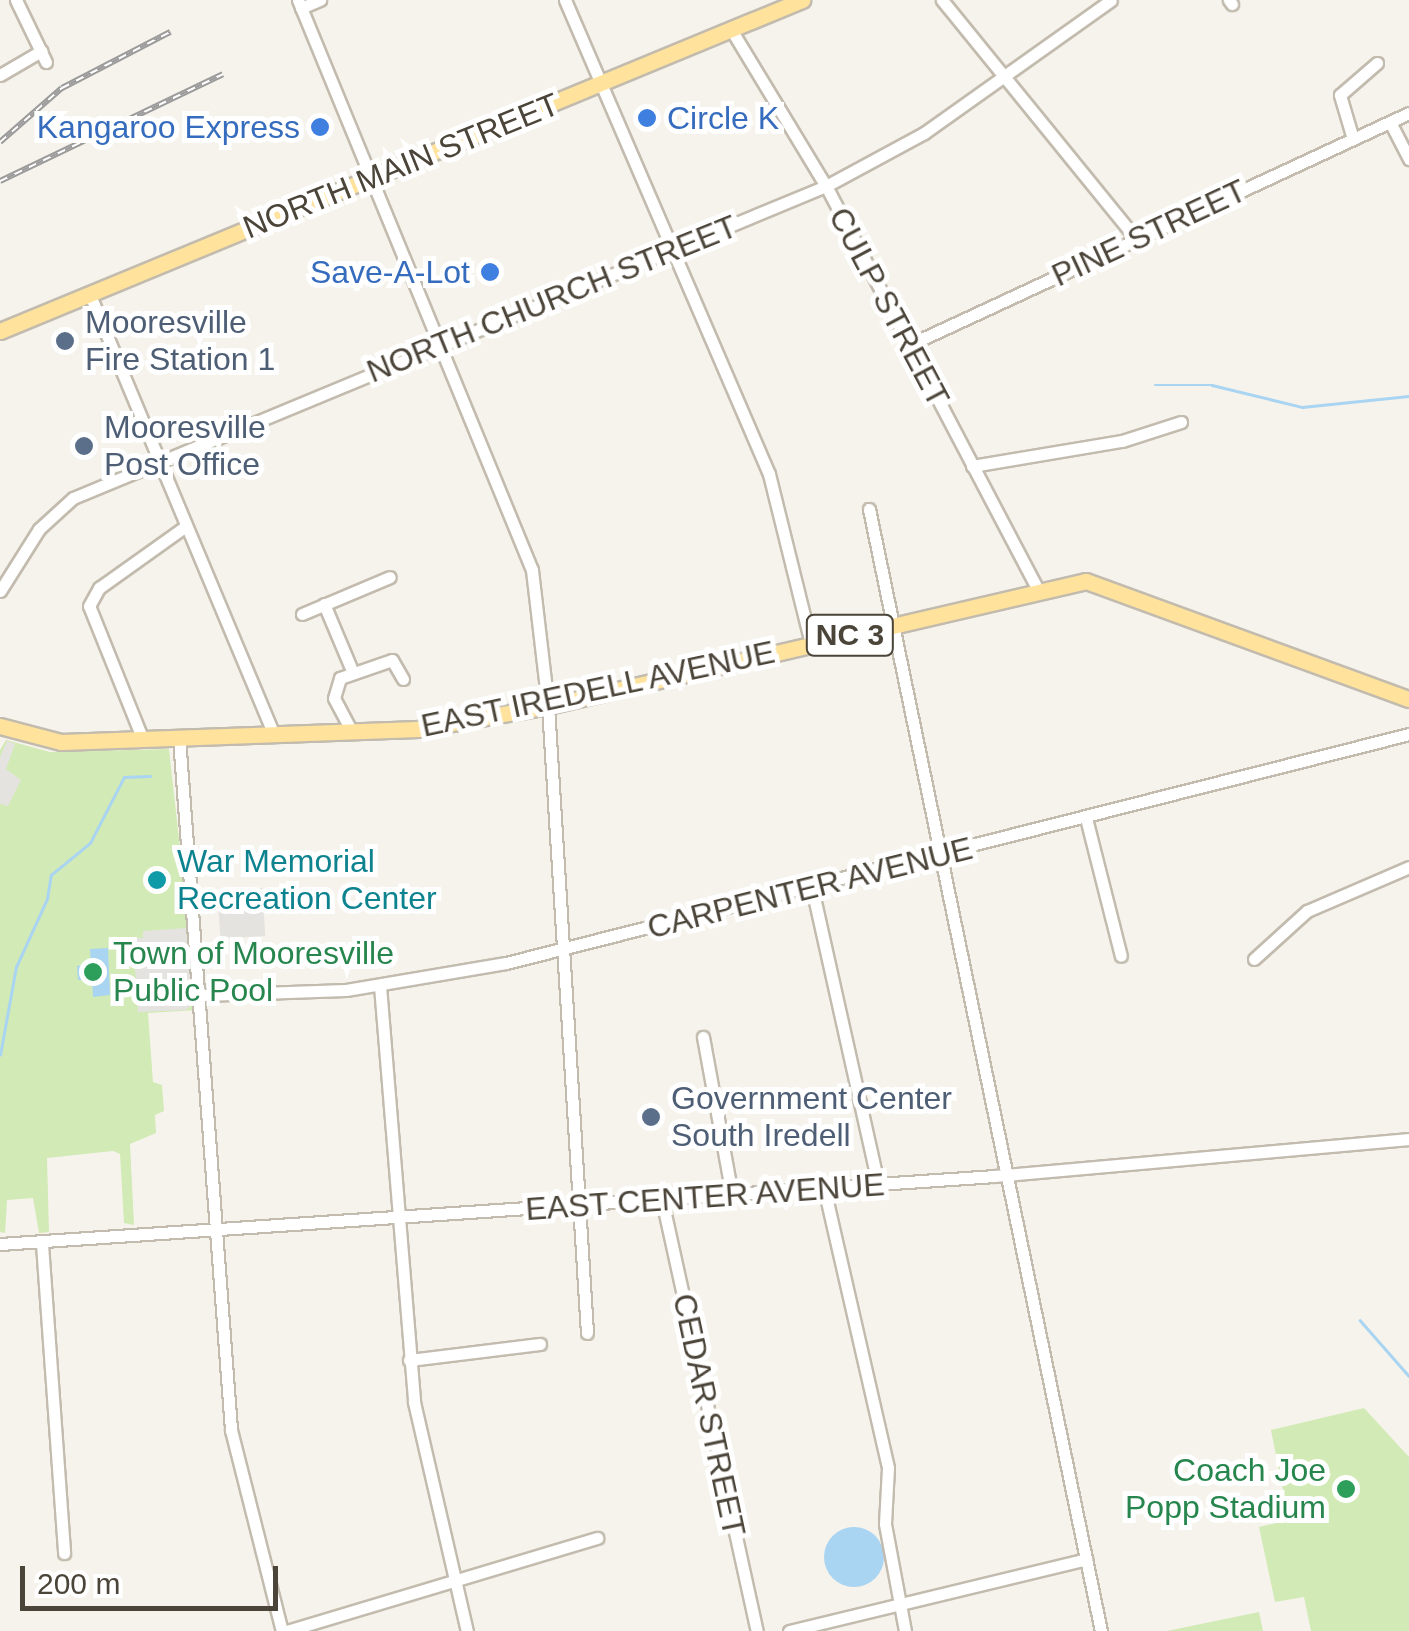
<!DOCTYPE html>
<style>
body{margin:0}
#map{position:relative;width:1409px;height:1631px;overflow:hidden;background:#f6f3ec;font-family:Helvetica,sans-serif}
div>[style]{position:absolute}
.green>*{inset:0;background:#d2eab5}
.parking>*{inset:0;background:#e5e3e0;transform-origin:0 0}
.water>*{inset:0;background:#a9d4f2}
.round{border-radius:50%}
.stream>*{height:2.5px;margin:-1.25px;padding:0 1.25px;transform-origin:1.25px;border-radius:1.25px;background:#a9d4f2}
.roads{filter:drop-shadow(2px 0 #c2bbae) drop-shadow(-2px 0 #c2bbae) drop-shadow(0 2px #c2bbae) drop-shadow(0 -2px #c2bbae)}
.minor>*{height:11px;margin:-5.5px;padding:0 5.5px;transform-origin:5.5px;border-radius:5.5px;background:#fff}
.major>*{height:15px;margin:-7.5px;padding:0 7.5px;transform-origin:7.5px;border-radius:7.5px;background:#ffe39c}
.rail>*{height:6px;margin-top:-3px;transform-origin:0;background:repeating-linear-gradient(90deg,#fff 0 8px,#9a9a9a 0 16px);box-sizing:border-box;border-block:2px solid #9a9a9a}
.dots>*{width:28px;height:28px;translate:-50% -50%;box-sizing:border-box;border:5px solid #fff;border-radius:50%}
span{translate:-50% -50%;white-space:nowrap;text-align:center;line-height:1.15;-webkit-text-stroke:10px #fff;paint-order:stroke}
.shield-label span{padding:2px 8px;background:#fff;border:2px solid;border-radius:8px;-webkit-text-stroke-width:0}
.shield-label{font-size:30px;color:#4b4439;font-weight:700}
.shop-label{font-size:32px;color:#366cbe}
.left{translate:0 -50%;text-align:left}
.right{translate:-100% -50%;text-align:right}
.street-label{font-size:32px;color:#4b4439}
.service-label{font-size:32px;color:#4e5e75}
.culture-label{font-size:32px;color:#0d838f}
.leisure-label{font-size:32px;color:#27864d}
.scale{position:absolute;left:20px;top:1566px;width:258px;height:45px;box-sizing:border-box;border:5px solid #4b4439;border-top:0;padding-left:12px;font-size:30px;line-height:35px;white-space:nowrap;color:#4b4439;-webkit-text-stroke:8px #fff;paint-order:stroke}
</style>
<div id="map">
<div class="green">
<i style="clip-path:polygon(6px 740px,50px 752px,169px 749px,198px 1010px,148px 1013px,153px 1082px,162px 1085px,164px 1111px,155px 1115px,156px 1133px,130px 1144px,134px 1225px,124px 1223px,120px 1154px,113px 1151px,47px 1158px,49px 1232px,39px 1233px,33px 1198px,7px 1200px,5px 1233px,0 1232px,0 750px)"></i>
<i style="clip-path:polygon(1364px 1408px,1409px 1457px,1409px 1631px,1311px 1631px,1304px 1597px,1275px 1602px,1259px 1527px,1289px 1520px,1271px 1430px)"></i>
<i style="clip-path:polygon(1259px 1612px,1263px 1631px,1167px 1631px)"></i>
</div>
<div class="parking">
<i style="clip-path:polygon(7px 741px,15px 744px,6px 769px,21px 780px,8px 806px,0 804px,0 757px)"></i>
<i style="left:262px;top:888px;width:48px;height:45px;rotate:86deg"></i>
<i style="clip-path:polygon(186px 928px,194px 1003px,186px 1010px,138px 1012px,133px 938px,143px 938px,143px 931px)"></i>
</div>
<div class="water">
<i style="clip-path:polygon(108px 948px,110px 995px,93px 997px,92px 980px,78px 980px,77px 966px,91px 964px,90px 949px)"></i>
<i class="round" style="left:824px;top:1527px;width:60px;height:60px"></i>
</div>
<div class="stream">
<i style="left:1155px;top:385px;width:57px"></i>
<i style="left:1212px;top:385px;width:93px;rotate:13.7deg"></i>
<i style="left:1302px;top:407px;width:108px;rotate:-5.9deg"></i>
<i style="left:0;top:1055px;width:89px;rotate:-79.7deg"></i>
<i style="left:16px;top:967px;width:75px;rotate:-65.5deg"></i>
<i style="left:47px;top:899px;width:24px;rotate:-81deg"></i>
<i style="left:51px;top:875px;width:50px;rotate:-39.4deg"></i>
<i style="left:90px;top:843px;width:74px;rotate:-62.7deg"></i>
<i style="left:124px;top:777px;width:26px;rotate:-2deg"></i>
<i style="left:1360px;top:1320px;width:74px;rotate:48.8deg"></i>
</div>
<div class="roads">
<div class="minor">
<i style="left:16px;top:0;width:69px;rotate:64.2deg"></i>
<i style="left:298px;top:0;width:616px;rotate:67.68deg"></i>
<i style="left:532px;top:570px;width:137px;rotate:83.3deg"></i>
<i style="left:548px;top:706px;width:628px;rotate:86.44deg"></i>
<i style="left:565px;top:0;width:516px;rotate:66.71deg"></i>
<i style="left:769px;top:474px;width:175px;rotate:76.1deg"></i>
<i style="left:942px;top:0;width:308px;rotate:50.9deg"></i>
<i style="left:1229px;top:0;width:5px;rotate:53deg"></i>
<i style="left:301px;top:8px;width:21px;rotate:-23deg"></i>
<i style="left:732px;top:31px;width:181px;rotate:58.8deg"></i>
<i style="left:826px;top:186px;width:454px;rotate:62.3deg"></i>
<i style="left:0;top:75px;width:48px;rotate:-30.3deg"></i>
<i style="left:1390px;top:122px;width:42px;rotate:62.8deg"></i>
<i style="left:1353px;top:139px;width:46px;rotate:-106.5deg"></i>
<i style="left:1340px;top:95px;width:49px;rotate:-40.9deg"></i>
<i style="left:90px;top:295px;width:477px;rotate:67.3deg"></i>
<i style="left:909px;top:345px;width:551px;rotate:-24.89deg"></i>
<i style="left:972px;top:466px;width:152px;rotate:-9.5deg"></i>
<i style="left:1122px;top:441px;width:62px;rotate:-17.9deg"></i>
<i style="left:869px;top:509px;width:1146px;rotate:78.32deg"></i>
<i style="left:0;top:591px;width:73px;rotate:-57.8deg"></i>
<i style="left:39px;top:529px;width:46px;rotate:-42.4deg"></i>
<i style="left:73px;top:498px;width:815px;rotate:-22.51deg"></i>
<i style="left:826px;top:186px;width:111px;rotate:-28.4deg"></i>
<i style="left:924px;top:133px;width:229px;rotate:-35.4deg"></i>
<i style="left:324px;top:604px;width:75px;rotate:67.2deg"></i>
<i style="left:302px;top:614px;width:95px;rotate:-22.8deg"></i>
<i style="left:352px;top:732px;width:38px;rotate:-118deg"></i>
<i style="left:334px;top:698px;width:21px;rotate:-73deg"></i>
<i style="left:340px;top:678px;width:55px;rotate:-19.1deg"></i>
<i style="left:392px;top:660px;width:22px;rotate:60deg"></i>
<i style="left:179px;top:738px;width:694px;rotate:85.7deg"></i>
<i style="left:231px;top:1430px;width:207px;rotate:75.8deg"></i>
<i style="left:143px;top:740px;width:144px;rotate:-111.9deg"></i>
<i style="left:89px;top:606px;width:21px;rotate:-61deg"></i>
<i style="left:99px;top:588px;width:107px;rotate:-35.5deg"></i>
<i style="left:1086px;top:818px;width:142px;rotate:75.8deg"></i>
<i style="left:812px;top:888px;width:303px;rotate:77.4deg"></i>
<i style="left:1254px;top:959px;width:72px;rotate:-42.2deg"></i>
<i style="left:1307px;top:911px;width:111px;rotate:-23.3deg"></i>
<i style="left:380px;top:986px;width:417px;rotate:85.3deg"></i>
<i style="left:414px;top:1402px;width:235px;rotate:77deg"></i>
<i style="left:203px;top:995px;width:143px;rotate:-2deg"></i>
<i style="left:346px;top:990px;width:162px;rotate:-9.6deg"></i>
<i style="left:506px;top:963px;width:932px;rotate:-14.23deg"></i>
<i style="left:703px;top:1037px;width:161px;rotate:79.6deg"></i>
<i style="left:824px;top:1188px;width:287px;rotate:77.1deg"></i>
<i style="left:888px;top:1468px;width:56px;rotate:93.1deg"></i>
<i style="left:885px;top:1524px;width:109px;rotate:79.4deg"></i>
<i style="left:662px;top:1200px;width:441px;rotate:77.6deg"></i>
<i style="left:0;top:1244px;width:996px;rotate:-3.91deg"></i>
<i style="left:994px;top:1176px;width:417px;rotate:-5.1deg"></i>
<i style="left:42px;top:1244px;width:310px;rotate:85.9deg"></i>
<i style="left:409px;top:1360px;width:132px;rotate:-7deg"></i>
<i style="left:287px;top:1631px;width:324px;rotate:-16.7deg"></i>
<i style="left:789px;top:1631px;width:306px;rotate:-13.6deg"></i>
</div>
<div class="major">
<i style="left:0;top:331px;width:868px;rotate:-22.43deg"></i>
<i style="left:0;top:726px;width:63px;rotate:14.7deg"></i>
<i style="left:61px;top:742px;width:357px;rotate:-2.1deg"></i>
<i style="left:418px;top:729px;width:132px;rotate:-10deg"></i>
<i style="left:548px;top:706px;width:552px;rotate:-13.08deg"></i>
<i style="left:1086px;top:581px;width:344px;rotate:20.1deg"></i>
</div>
</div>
<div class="rail">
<i style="left:0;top:142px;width:82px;rotate:-41.1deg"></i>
<i style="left:62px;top:88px;width:122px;rotate:-27.4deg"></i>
<i style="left:0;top:181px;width:247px;rotate:-25.6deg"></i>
</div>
<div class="dots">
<i style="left:647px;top:118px;background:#3f7fe0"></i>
<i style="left:320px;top:127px;background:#3f7fe0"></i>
<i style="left:490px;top:272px;background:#3f7fe0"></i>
<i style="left:65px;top:341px;background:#5c6f8a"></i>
<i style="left:84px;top:446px;background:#5c6f8a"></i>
<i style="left:157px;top:880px;background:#0f9aa8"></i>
<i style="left:93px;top:972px;background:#2e9e5b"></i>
<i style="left:651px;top:1117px;background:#5c6f8a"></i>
<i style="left:1346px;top:1489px;background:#2e9e5b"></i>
</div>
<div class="shield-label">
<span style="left:850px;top:635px">NC 3</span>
</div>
<div class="shop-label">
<span class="left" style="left:667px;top:118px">Circle K</span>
<span class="right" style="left:300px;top:127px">Kangaroo Express</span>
<span class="right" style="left:470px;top:272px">Save-A-Lot</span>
</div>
<div class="street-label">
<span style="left:401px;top:166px;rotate:-22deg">NORTH MAIN STREET</span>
<span style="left:1149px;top:233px;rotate:-25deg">PINE STREET</span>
<span style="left:552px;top:299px;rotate:-22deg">NORTH CHURCH STREET</span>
<span style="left:889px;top:307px;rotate:62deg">CULP STREET</span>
<span style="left:598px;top:689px;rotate:-12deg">EAST IREDELL AVENUE</span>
<span style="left:810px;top:888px;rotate:-14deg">CARPENTER AVENUE</span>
<span style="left:705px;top:1197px;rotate:-4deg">EAST CENTER AVENUE</span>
<span style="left:709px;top:1415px;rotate:78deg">CEDAR STREET</span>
</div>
<div class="service-label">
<span class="left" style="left:85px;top:341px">Mooresville<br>Fire Station 1</span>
<span class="left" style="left:104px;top:446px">Mooresville<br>Post Office</span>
<span class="left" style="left:671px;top:1117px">Government Center<br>South Iredell</span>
</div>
<div class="culture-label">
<span class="left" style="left:177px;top:880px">War Memorial<br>Recreation Center</span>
</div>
<div class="leisure-label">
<span class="left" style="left:113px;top:972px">Town of Mooresville<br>Public Pool</span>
<span class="right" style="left:1326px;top:1489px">Coach Joe<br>Popp Stadium</span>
</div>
<div class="scale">200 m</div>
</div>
